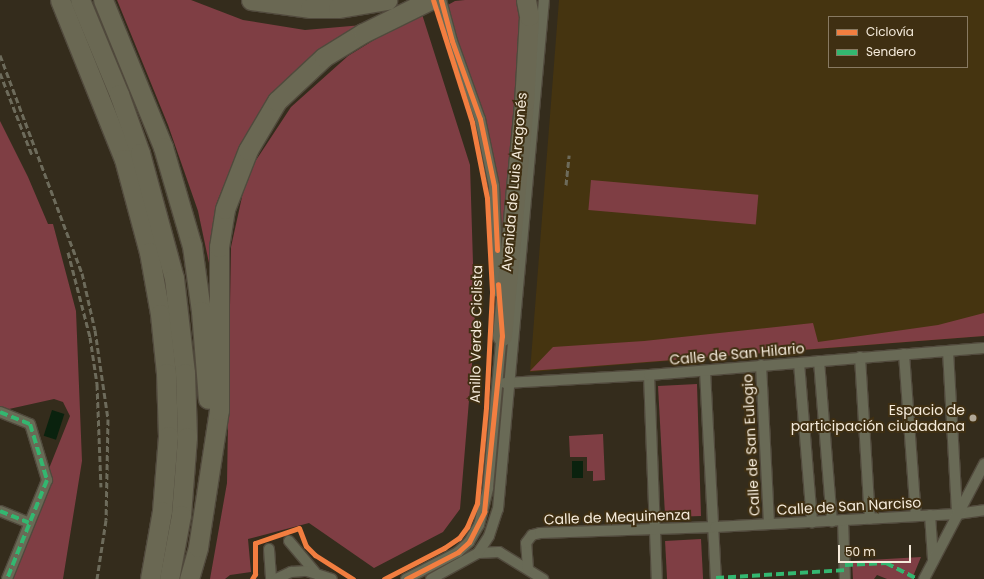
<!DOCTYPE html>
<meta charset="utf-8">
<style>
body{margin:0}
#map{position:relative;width:984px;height:579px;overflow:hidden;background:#342c1c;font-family:Poppins,sans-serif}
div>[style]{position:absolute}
.built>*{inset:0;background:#453410}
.green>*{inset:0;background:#7f3e44;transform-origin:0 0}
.water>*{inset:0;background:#0a220e;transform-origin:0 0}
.roads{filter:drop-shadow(1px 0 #514a3d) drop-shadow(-1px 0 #514a3d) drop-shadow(0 1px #514a3d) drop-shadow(0 -1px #514a3d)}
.minor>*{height:10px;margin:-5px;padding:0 5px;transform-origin:5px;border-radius:5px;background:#696a56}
.motorway>*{height:19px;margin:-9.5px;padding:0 9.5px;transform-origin:9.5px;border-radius:9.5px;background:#6a6853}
.rail>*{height:3px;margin-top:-1.5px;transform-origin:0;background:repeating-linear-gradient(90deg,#6d6b5b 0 6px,transparent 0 9px)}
.quiet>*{height:4px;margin-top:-2px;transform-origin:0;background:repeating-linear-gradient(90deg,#33b770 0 8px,transparent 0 12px)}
.cycleway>*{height:5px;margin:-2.5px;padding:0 2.5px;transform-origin:2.5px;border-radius:2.5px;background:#f27e40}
.dots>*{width:11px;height:11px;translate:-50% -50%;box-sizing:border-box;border:2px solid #3f2f12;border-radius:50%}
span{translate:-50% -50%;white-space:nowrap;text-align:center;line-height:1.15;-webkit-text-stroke:4px #3f2f12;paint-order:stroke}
.street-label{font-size:14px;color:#f5ebdb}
.poi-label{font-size:14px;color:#f5ebdb}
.right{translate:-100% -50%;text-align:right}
.legend{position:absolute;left:828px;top:16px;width:140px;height:52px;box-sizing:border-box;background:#3f2f12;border:1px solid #887a62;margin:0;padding:5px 7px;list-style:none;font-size:12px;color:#f5ebdb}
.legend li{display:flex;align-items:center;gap:8px;height:20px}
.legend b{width:20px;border:1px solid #887a62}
.scale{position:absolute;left:838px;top:545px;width:73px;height:18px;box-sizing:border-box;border:2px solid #f5ebdb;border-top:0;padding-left:5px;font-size:12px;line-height:14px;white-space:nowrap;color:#f5ebdb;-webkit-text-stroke:3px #3f2f12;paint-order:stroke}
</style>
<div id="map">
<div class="built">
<i style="clip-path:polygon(evenodd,559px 0,984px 0,984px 336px,530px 372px,559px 0,829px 17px,967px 17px,967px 67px,829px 67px,829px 17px)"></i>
</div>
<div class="green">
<i style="clip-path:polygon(117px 0,191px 0,243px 20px,305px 30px,374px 24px,318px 52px,233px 163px,217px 202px,209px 263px,198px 211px,168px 125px)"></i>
<i style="clip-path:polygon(465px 0,519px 0,523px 7px,502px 256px,496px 184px,446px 6px,455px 1px)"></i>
<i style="clip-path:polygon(421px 11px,470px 165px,475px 328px,460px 509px,443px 532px,374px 568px,309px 523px,248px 539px,251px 572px,230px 575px,225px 579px,210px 579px,227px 483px,231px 247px,247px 174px,291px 107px,348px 56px)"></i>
<i style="clip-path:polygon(0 121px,28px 177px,48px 224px,53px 224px,76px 311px,82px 461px,63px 579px,11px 579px,48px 471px,70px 416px,63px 402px,54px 399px,9px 409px,0 406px)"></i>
<i style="left:591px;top:180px;width:168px;height:30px;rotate:5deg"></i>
<i style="clip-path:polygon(984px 313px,984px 336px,530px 371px,553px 347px,644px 341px,813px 323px,818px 342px,938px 325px)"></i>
<i style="clip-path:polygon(697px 384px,701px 516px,671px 517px,665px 515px,658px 386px)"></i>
<i style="clip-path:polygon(603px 434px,605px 480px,593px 481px,593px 471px,587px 471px,587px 457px,570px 457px,569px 436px)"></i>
<i style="left:701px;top:539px;width:40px;height:36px;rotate:87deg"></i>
<i style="clip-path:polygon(921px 557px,912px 579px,887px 579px,877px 575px,874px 579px,853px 579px,852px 561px)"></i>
</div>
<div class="water">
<i style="left:52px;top:410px;width:13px;height:27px;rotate:18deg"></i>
<i style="left:572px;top:461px;width:11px;height:17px"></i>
</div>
<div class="roads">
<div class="minor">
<i style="left:441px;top:0;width:42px;rotate:75deg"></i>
<i style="left:452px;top:41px;width:83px;rotate:70.3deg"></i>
<i style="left:480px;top:119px;width:68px;rotate:78.2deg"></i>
<i style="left:494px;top:186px;width:106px;rotate:87.8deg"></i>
<i style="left:948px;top:351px;width:163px;rotate:86.8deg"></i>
<i style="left:904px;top:354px;width:162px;rotate:85.8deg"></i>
<i style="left:860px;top:357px;width:162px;rotate:86.5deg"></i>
<i style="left:819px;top:361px;width:161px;rotate:85.4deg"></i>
<i style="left:799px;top:363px;width:160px;rotate:85.3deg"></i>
<i style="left:761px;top:365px;width:159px;rotate:87.1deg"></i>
<i style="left:705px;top:371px;width:208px;rotate:87deg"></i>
<i style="left:649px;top:375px;width:204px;rotate:87.8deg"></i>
<i style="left:505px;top:383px;width:144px;rotate:-3.2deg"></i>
<i style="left:649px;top:375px;width:336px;rotate:-4.6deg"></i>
<i style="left:0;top:412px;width:32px;rotate:22deg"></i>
<i style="left:30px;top:424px;width:59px;rotate:73.1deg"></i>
<i style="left:47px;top:480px;width:107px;rotate:112deg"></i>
<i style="left:0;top:511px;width:31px;rotate:22deg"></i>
<i style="left:930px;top:515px;width:44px;rotate:86.1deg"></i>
<i style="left:843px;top:520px;width:59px;rotate:88.1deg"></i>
<i style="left:289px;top:541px;width:40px;rotate:50deg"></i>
<i style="left:269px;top:549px;width:30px;rotate:86deg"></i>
<i style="left:478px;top:553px;width:21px;rotate:-3deg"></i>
<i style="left:499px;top:552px;width:52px;rotate:31.5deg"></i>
<i style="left:528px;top:569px;width:26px;rotate:-94deg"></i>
<i style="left:526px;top:543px;width:10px;rotate:-53deg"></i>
<i style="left:532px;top:535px;width:8px;rotate:-14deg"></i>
<i style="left:540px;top:533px;width:175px;rotate:-2deg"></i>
<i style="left:715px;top:527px;width:242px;rotate:-3.1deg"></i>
<i style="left:957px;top:514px;width:27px;rotate:-8deg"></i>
<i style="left:276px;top:579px;width:17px;rotate:-25deg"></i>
<i style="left:291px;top:572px;width:16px;rotate:-4deg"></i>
<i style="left:307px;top:571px;width:26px;rotate:18deg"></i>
<i style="left:406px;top:579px;width:59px;rotate:-27.4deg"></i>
<i style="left:458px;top:552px;width:15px;rotate:-42deg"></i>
<i style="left:469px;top:542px;width:20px;rotate:-60deg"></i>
<i style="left:479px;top:525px;width:38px;rotate:-76deg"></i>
<i style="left:488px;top:488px;width:157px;rotate:-84.9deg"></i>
<i style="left:431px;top:579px;width:54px;rotate:-29deg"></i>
<i style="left:478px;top:553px;width:20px;rotate:-57deg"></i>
<i style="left:489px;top:536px;width:28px;rotate:-72deg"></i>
<i style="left:498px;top:509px;width:511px;rotate:-84.84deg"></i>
<i style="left:924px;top:579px;width:130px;rotate:-62.4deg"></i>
</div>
<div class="motorway">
<i style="left:60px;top:0;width:171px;rotate:68.1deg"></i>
<i style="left:124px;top:159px;width:96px;rotate:75deg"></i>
<i style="left:149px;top:252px;width:63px;rotate:79.9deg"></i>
<i style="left:160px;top:314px;width:59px;rotate:84.2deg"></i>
<i style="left:166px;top:373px;width:63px;rotate:88.2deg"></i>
<i style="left:168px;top:436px;width:75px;rotate:94.6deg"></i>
<i style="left:162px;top:511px;width:69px;rotate:100deg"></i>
<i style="left:80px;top:0;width:102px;rotate:67.5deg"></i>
<i style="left:119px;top:94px;width:63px;rotate:70.4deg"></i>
<i style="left:140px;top:153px;width:130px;rotate:74.8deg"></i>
<i style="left:174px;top:278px;width:96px;rotate:83.4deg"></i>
<i style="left:185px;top:373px;width:64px;rotate:88.2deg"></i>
<i style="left:187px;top:437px;width:78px;rotate:94.4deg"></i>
<i style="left:181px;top:515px;width:65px;rotate:100.6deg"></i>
<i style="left:103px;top:0;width:159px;rotate:67.8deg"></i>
<i style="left:163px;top:147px;width:103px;rotate:73.7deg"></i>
<i style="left:192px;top:246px;width:66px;rotate:82.1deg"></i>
<i style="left:201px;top:311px;width:88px;rotate:85.5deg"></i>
<i style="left:251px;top:0;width:60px;rotate:7.7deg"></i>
<i style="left:310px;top:8px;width:28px"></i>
<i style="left:338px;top:8px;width:50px;rotate:-9.3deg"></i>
<i style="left:502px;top:336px;width:234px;rotate:-84.6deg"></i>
<i style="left:524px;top:103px;width:87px;rotate:-86.7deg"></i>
<i style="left:529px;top:16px;width:16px;rotate:-101deg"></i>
<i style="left:189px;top:579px;width:33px;rotate:-74deg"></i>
<i style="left:198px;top:547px;width:139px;rotate:-81.3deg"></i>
<i style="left:219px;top:410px;width:163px;rotate:-90deg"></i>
<i style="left:219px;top:247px;width:38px;rotate:-81deg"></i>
<i style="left:225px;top:209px;width:63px;rotate:-68.7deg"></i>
<i style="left:248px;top:150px;width:57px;rotate:-59.4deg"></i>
<i style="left:277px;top:101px;width:64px;rotate:-43.1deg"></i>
<i style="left:324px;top:57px;width:46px;rotate:-31.6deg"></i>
<i style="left:363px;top:33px;width:75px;rotate:-26.2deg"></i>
</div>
</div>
<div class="rail">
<i style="left:0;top:55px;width:233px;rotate:69.4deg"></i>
<i style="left:82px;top:273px;width:58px;rotate:77.2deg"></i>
<i style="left:95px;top:330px;width:90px;rotate:81.7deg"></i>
<i style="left:108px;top:419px;width:101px;rotate:91.1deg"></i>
<i style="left:106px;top:520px;width:60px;rotate:98.7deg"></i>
<i style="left:0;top:73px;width:88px;rotate:68.7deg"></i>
<i style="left:566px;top:185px;width:30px;rotate:-84deg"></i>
<i style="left:68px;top:252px;width:88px;rotate:75.5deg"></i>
<i style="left:90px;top:337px;width:48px;rotate:81.5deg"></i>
<i style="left:97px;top:384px;width:103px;rotate:87.8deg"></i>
</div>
<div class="quiet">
<i style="left:0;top:412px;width:32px;rotate:22deg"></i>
<i style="left:30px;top:424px;width:59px;rotate:73.1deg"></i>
<i style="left:47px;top:480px;width:107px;rotate:112deg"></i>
<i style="left:0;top:511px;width:31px;rotate:22deg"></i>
<i style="left:845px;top:565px;width:41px;rotate:-2.8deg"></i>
<i style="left:886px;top:563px;width:36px;rotate:27deg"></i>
<i style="left:716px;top:578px;width:129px;rotate:-3.5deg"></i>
</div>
<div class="cycleway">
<i style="left:441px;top:0;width:42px;rotate:75deg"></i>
<i style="left:452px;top:41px;width:83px;rotate:70.3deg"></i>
<i style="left:480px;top:119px;width:68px;rotate:78.2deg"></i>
<i style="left:494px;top:186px;width:64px;rotate:87.3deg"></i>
<i style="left:252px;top:579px;width:6px;rotate:-59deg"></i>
<i style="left:255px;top:574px;width:31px;rotate:-90deg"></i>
<i style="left:255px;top:543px;width:46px;rotate:-18.8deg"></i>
<i style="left:299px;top:528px;width:19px;rotate:69deg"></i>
<i style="left:306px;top:546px;width:13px;rotate:45deg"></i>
<i style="left:315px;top:555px;width:45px;rotate:32.3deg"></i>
<i style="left:384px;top:579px;width:68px;rotate:-27.3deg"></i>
<i style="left:444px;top:548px;width:18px;rotate:-34deg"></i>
<i style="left:459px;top:538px;width:14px;rotate:-54deg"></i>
<i style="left:467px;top:527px;width:26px;rotate:-67deg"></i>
<i style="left:477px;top:503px;width:96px;rotate:-84.6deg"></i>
<i style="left:486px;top:407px;width:116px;rotate:-87deg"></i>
<i style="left:492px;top:291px;width:93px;rotate:-93.1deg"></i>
<i style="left:487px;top:198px;width:77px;rotate:-101.2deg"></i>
<i style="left:472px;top:122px;width:128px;rotate:-107.7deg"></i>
<i style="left:406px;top:579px;width:59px;rotate:-27.4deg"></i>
<i style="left:458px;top:552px;width:15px;rotate:-42deg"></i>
<i style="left:469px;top:542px;width:34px;rotate:-63deg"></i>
<i style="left:484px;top:512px;width:177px;rotate:-84.2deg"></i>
<i style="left:502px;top:336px;width:52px;rotate:-94.4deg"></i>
</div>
<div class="dots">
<i style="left:973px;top:418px;background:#b1a898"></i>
</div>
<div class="street-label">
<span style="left:514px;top:182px;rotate:-85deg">Avenida de Luis Aragonés</span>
<span style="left:476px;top:334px;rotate:-89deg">Anillo Verde Ciclista</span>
<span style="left:737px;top:354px;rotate:-5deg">Calle de San Hilario</span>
<span style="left:751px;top:445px;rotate:-93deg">Calle de San Eulogio</span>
<span style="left:849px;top:506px;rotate:-3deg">Calle de San Narciso</span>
<span style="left:617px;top:517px;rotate:-2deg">Calle de Mequinenza</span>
</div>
<div class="poi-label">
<span class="right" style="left:965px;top:418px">Espacio de<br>participación ciudadana</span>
</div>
<ul class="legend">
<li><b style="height:5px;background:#f27e40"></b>Ciclovía</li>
<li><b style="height:5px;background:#33b770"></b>Sendero</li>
</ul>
<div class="scale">50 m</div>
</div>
